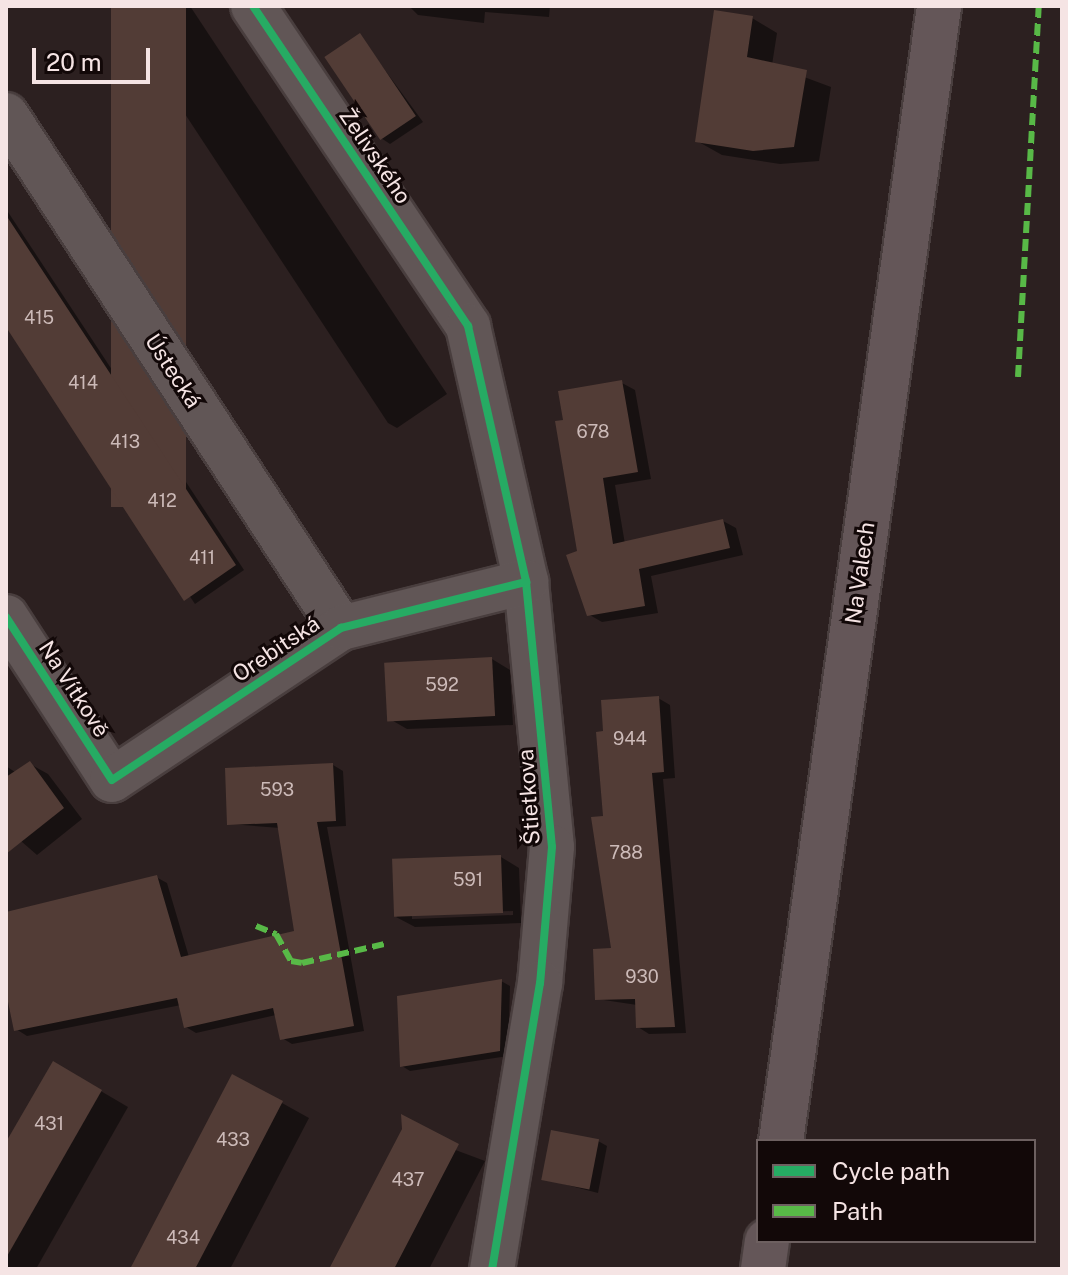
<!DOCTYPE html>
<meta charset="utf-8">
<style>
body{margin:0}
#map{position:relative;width:1068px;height:1275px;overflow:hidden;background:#2c2020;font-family:"Public Sans",sans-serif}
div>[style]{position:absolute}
.shadow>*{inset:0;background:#0007}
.building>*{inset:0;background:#523c36;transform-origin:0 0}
.roads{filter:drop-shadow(2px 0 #493e3e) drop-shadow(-2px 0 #493e3e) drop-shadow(0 2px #493e3e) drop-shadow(0 -2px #493e3e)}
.street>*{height:44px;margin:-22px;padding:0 22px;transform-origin:22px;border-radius:22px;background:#615656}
.primary>*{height:44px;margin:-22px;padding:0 22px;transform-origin:22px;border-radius:22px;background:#645658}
.quiet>*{height:6px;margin-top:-3px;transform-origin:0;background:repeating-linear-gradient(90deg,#58b947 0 12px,transparent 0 18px)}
.cycleway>*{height:8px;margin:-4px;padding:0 4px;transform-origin:4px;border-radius:4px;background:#26ab63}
span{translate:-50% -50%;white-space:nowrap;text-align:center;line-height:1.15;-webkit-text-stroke:6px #120808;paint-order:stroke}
.number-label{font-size:18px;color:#ccbab8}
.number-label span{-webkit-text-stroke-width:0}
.street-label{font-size:22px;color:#f5e4e4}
.frame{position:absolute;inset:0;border:8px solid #f5e4e4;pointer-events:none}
.legend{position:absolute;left:756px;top:1139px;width:280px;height:104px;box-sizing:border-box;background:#120808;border:2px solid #6d6060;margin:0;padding:10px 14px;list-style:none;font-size:24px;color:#f5e4e4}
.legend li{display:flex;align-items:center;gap:16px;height:40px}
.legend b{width:40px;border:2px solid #6d6060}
.scale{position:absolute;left:32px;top:48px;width:118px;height:36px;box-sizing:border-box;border:4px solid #f5e4e4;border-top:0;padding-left:10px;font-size:24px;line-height:28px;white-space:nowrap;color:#f5e4e4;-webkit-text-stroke:6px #120808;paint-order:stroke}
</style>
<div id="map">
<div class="shadow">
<i style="clip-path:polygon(114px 6px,190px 6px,447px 394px,397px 428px,388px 423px)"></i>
<i style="clip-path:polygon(409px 6px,550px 6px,549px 17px,485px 12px,484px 23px,418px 15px)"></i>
<i style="clip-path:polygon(752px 18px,777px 33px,772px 65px,831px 87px,819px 161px,780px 164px,722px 155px,697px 141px)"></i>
<i style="clip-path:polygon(360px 36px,423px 122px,390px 144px,381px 138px)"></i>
<i style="clip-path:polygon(6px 209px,244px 570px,195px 604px,6px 325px)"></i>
<i style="clip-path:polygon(622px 383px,635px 390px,651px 479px,615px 485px,625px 544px,723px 521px,736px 528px,743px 555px,651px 576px,658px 613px,602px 622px,588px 614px,565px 421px)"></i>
<i style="clip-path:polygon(492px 659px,510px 670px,513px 725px,407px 729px,388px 718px)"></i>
<i style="clip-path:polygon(658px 698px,670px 705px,675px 778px,663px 779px,686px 1033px,649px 1034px,638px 1027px,637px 1005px,597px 999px,613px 950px,605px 818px)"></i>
<i style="clip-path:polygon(30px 764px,48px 774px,82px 819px,37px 855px,6px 828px,6px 766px,15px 772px)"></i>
<i style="clip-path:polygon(333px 765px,343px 771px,346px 826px,327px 827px,364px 1031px,292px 1044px,282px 1038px,276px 1015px,196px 1033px,186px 1027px,181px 1005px,27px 1036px,16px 1029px,6px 982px,6px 915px,156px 877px,167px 883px,189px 957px,296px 933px,280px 828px,229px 824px)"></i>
<i style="clip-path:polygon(evenodd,501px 857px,519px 868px,521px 923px,415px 927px,396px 917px,501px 857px,513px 911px,513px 915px,412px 919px,412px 915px,513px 911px)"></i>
<i style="clip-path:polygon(501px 981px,510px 986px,508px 1056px,410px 1071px,402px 1066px)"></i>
<i style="clip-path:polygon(53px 1063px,128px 1107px,36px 1269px,6px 1269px,6px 1146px)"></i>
<i style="clip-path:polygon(282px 1103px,309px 1118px,230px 1269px,141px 1269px)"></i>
<i style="clip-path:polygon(402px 1130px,485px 1161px,429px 1269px,331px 1269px)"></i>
<i style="clip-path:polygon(598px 1141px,607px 1146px,598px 1193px,544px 1179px)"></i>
</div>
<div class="building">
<i style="left:111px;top:6px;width:75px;height:501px"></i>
<i style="clip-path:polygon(714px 10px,753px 16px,747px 57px,807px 70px,794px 147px,753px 151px,695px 142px)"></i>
<i style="left:360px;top:33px;width:100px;height:43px;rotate:56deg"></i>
<i style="clip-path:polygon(6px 215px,236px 565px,184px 601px,6px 327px)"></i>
<i style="clip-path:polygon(622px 380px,638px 472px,603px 478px,613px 544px,723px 519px,730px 548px,639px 569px,645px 606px,587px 616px,566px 555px,577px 551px,555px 421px,563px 420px,558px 391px)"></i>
<i style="left:492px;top:657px;width:59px;height:108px;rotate:87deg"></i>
<i style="clip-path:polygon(659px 696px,664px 772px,652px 773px,675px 1027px,636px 1028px,635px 999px,595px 1000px,593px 949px,611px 948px,591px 817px,603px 816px,596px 732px,603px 731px,601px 700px)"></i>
<i style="clip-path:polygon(30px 761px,64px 808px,6px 854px,6px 777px)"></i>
<i style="clip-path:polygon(333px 763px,336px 821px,317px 822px,354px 1026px,280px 1040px,273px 1008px,184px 1028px,177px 998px,14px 1031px,6px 992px,6px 912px,157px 875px,181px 957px,294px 931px,277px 823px,227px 825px,225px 768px)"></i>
<i style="left:501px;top:855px;width:58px;height:109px;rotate:88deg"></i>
<i style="clip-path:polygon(502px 979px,500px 1051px,400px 1067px,397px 996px)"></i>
<i style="clip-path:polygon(53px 1061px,102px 1090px,6px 1258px,6px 1142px)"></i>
<i style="clip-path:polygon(232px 1074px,283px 1101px,256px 1153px,195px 1269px,130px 1269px)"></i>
<i style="clip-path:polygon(401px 1114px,459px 1144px,394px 1269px,329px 1269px,402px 1129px)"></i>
<i style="left:551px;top:1130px;width:49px;height:51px;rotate:11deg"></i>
</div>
<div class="roads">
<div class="street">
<i style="left:253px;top:6px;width:386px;rotate:56.1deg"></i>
<i style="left:468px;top:326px;width:262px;rotate:77.2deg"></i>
<i style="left:526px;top:582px;width:266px;rotate:84.4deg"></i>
<i style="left:552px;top:847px;width:137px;rotate:95deg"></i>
<i style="left:540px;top:983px;width:290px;rotate:99.5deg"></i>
<i style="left:6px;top:115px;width:613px;rotate:56.85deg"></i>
<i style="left:6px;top:617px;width:194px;rotate:57deg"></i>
<i style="left:112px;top:780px;width:275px;rotate:-33.6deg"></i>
<i style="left:341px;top:628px;width:191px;rotate:-14deg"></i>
</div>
<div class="primary">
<i style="left:781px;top:1141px;width:1146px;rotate:-82.07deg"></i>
<i style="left:763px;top:1269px;width:28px;rotate:-82deg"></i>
</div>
</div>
<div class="quiet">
<i style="left:1018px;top:377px;width:372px;rotate:-86.8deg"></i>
<i style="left:256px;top:926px;width:22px;rotate:22deg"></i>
<i style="left:276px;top:934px;width:31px;rotate:61deg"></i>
<i style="left:291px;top:961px;width:11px;rotate:10deg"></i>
<i style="left:302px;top:963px;width:84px;rotate:-13deg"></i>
</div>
<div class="cycleway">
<i style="left:253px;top:6px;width:386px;rotate:56.1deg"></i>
<i style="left:468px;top:326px;width:262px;rotate:77.2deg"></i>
<i style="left:526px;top:582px;width:266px;rotate:84.4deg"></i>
<i style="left:552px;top:847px;width:137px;rotate:95deg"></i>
<i style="left:540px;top:983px;width:290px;rotate:99.5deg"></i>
<i style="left:6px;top:617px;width:194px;rotate:57deg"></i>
<i style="left:112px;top:780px;width:275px;rotate:-33.6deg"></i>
<i style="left:341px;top:628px;width:191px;rotate:-14deg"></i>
</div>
<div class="number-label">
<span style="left:39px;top:318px">415</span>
<span style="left:83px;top:383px">414</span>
<span style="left:593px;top:432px">678</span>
<span style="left:125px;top:442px">413</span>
<span style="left:162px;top:501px">412</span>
<span style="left:202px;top:558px">411</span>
<span style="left:442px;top:685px">592</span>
<span style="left:630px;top:739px">944</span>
<span style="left:277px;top:790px">593</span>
<span style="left:626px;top:853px">788</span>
<span style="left:468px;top:880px">591</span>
<span style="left:642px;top:977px">930</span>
<span style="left:49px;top:1124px">431</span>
<span style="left:233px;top:1140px">433</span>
<span style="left:408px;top:1180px">437</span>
<span style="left:183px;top:1238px">434</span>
</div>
<div class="street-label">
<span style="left:375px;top:156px;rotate:56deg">Želivského</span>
<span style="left:173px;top:371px;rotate:57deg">Ústecká</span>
<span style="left:860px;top:573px;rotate:-82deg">Na Valech</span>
<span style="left:276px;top:649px;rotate:-34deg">Orebitská</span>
<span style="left:74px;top:689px;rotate:57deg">Na Vítkově</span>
<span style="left:529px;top:797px;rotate:-94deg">Štietkova</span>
</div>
<div class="frame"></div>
<ul class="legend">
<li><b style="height:10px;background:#26ab63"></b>Cycle path</li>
<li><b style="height:10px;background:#58b947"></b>Path</li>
</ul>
<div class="scale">20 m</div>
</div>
